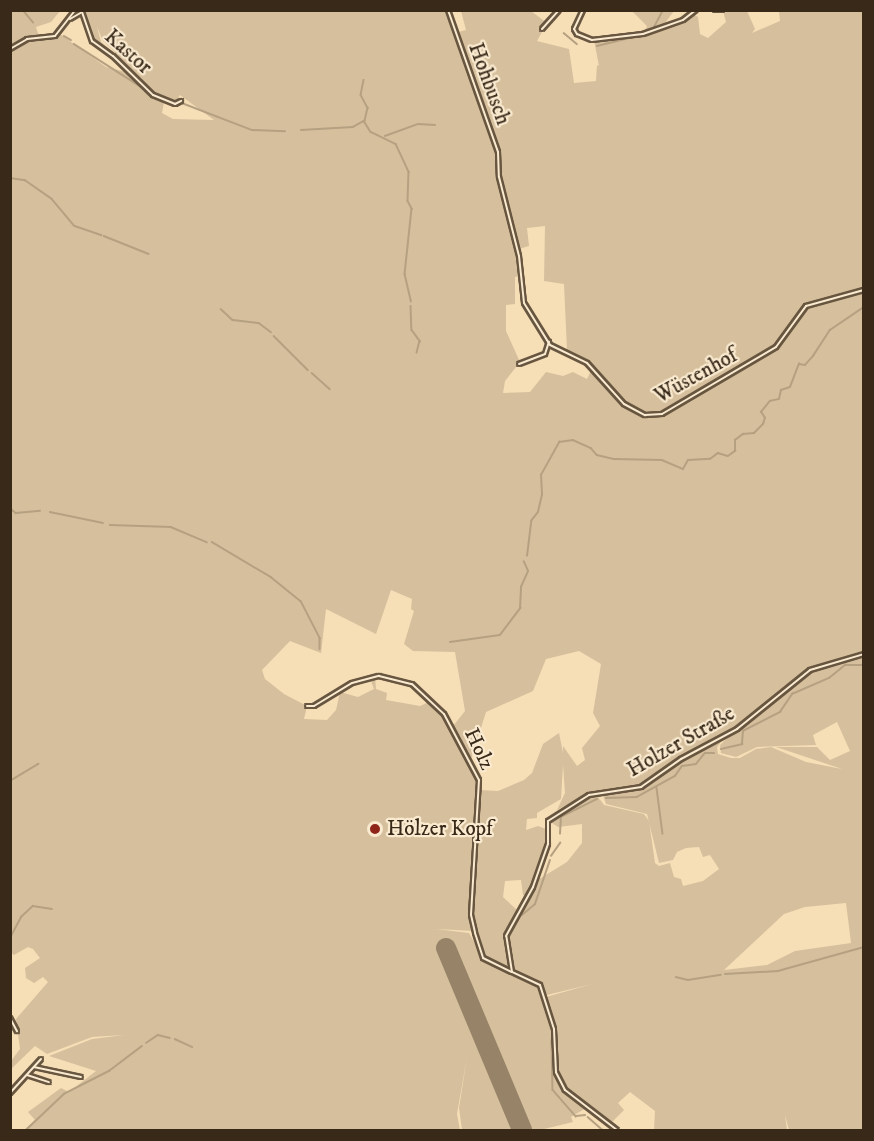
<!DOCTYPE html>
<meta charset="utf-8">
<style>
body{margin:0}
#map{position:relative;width:874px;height:1141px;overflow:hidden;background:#f6deb7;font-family:"IM FELL DW Pica",serif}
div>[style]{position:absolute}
.green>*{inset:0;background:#d6bf9c}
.stream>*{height:1.5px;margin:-0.75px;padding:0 0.75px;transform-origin:0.75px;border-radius:0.75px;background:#b5a081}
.runway>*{height:20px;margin:-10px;padding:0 10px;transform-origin:10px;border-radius:10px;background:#978468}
.roads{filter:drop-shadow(2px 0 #685640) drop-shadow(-2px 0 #685640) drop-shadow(0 2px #685640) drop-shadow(0 -2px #685640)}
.minor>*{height:2px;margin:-1px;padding:0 1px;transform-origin:1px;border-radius:1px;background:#f9ead0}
.dots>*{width:16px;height:16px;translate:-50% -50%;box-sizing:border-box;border:3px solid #f9ead0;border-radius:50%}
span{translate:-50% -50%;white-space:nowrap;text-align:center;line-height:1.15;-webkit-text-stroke:4.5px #f9ead0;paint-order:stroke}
.street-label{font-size:21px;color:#382919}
.poi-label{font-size:21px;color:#382919}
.left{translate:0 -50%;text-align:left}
.frame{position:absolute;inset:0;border:12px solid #382919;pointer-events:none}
</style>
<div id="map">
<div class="green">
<i style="clip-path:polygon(11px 11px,60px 11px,51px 22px,36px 27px,39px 37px,21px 40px,11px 47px)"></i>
<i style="clip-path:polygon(evenodd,83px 11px,448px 11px,454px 36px,477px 90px,483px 117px,478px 89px,455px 33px,466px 30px,461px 11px,531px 11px,547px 23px,537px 41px,569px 49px,574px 83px,596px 81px,597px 65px,599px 66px,594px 40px,643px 34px,693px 14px,698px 17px,700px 34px,708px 38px,726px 22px,723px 11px,747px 11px,755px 29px,752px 33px,780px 21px,779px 11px,863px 11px,863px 1130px,789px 1130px,785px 1115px,787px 1130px,654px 1130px,655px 1111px,630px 1092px,618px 1103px,624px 1110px,612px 1122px,566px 1090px,556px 1070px,556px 1033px,546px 997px,592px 984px,547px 995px,538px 981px,514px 971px,512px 951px,507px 938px,536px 881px,567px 862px,582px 843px,582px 824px,558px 827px,549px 821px,563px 810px,596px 794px,604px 805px,644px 814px,649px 821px,655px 863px,659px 866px,670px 863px,674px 877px,681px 879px,683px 886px,703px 881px,719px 869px,710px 855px,703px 857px,699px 847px,686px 848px,677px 852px,673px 860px,659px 863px,647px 814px,606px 804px,602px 793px,644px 787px,680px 761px,721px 742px,717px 747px,718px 754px,731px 758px,740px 758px,756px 749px,771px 747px,806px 762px,842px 769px,776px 747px,817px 747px,830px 760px,850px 751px,837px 722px,813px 735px,816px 745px,757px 747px,736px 757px,721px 753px,720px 745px,742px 725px,680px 758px,639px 786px,587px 794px,557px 810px,565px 793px,563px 765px,561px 799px,537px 813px,537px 818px,527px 819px,526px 830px,538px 826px,546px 829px,547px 835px,528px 896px,523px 895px,521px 880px,505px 881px,503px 897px,519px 912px,505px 935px,512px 962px,510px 969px,505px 969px,484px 957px,472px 919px,478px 847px,479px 790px,498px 791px,524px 780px,532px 773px,543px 744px,559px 733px,563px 753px,563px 746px,577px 766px,585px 760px,582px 748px,600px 726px,593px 713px,601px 664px,579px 651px,546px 659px,533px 691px,486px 712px,471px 759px,453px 726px,465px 711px,455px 652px,413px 651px,404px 644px,414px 611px,411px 609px,412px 599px,391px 590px,376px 634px,326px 609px,321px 653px,290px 641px,262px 670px,265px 679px,284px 694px,307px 706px,304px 719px,327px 720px,336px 710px,340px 692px,358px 697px,374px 689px,370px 678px,375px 677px,376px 689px,387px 693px,386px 700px,420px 706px,431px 701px,442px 713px,477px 776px,477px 836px,470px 915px,473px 931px,436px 929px,469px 933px,485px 961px,538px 985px,554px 1033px,554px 1069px,557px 1078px,567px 1094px,586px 1108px,571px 1117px,573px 1122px,540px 1130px,462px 1130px,459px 1108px,467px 1057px,457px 1114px,460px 1130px,25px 1129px,35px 1120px,28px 1112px,61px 1088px,69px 1092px,96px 1071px,49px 1056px,92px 1039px,124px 1035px,92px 1037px,47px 1054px,35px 1046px,11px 1069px,11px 1061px,20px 1049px,16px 1019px,48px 982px,43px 977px,34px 983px,26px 978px,25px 968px,40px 958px,33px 949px,28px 947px,14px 955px,10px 952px,11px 51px,22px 43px,60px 34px,106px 67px,126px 72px,153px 96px,164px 102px,162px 113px,173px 119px,214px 120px,180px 95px,175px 103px,153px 95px,131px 74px,114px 51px,103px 41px,97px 27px,101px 42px,113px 52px,126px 69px,92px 41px,83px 11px,545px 226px,544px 281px,564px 284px,567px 350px,589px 364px,616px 394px,592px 368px,587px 379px,573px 372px,563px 376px,546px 372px,530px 392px,503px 393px,505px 381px,520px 362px,506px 331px,506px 305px,515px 304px,515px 277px,521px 276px,516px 239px,519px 249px,529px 246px,527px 228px,545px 226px,83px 11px,846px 903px,851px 943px,795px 951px,767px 965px,724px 970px,784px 914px,805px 907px,846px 903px)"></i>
<i style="clip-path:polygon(632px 11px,674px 11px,662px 27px,644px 33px,647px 26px)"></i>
</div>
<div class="stream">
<i style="left:23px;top:10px;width:16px;rotate:50deg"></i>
<i style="left:653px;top:29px;width:21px;rotate:-62deg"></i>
<i style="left:564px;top:33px;width:17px;rotate:40deg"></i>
<i style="left:64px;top:36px;width:8px;rotate:30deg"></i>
<i style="left:74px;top:44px;width:82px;rotate:32.5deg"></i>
<i style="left:597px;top:46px;width:55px;rotate:-13.8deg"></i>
<i style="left:364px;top:80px;width:15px;rotate:101deg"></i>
<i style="left:361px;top:95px;width:15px;rotate:62deg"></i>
<i style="left:368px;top:108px;width:13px;rotate:103deg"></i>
<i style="left:151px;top:91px;width:12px;rotate:31deg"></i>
<i style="left:182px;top:103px;width:75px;rotate:21.1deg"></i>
<i style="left:252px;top:130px;width:33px;rotate:2deg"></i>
<i style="left:301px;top:130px;width:52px;rotate:-3.3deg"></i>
<i style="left:353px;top:127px;width:13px;rotate:-29deg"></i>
<i style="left:364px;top:121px;width:13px;rotate:58deg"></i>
<i style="left:371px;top:132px;width:28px;rotate:26deg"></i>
<i style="left:396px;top:144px;width:31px;rotate:65deg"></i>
<i style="left:409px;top:172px;width:29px;rotate:92deg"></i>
<i style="left:408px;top:201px;width:9px;rotate:63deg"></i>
<i style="left:412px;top:209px;width:65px;rotate:96.1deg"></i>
<i style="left:405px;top:274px;width:28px;rotate:77deg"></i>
<i style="left:385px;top:136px;width:35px;rotate:-20deg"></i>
<i style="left:418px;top:124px;width:17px;rotate:3deg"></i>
<i style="left:10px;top:178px;width:15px;rotate:8deg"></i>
<i style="left:25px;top:180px;width:33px;rotate:35deg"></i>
<i style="left:52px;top:199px;width:35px;rotate:50deg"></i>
<i style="left:75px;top:226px;width:28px;rotate:19deg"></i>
<i style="left:104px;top:236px;width:48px;rotate:21.8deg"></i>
<i style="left:411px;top:306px;width:24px;rotate:88deg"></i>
<i style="left:412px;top:330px;width:14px;rotate:54deg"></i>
<i style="left:420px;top:341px;width:12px;rotate:104deg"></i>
<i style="left:221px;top:309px;width:16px;rotate:43deg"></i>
<i style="left:233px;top:320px;width:26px;rotate:7deg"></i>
<i style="left:259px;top:323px;width:15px;rotate:37deg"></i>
<i style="left:274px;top:336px;width:48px;rotate:45deg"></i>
<i style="left:312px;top:373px;width:24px;rotate:42deg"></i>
<i style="left:10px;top:508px;width:8px;rotate:40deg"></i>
<i style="left:16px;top:513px;width:24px;rotate:-5deg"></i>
<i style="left:50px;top:512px;width:54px;rotate:11.7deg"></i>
<i style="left:110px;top:525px;width:61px;rotate:1.9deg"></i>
<i style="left:171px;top:527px;width:39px;rotate:23deg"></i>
<i style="left:212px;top:542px;width:69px;rotate:30.7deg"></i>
<i style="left:271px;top:577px;width:38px;rotate:39deg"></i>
<i style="left:301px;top:601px;width:42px;rotate:62.8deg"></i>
<i style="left:320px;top:638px;width:11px;rotate:90deg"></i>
<i style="left:527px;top:556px;width:35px;rotate:-83deg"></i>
<i style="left:531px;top:521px;width:11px;rotate:-52deg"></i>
<i style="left:538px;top:512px;width:18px;rotate:-77deg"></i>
<i style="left:542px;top:494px;width:19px;rotate:-93deg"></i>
<i style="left:541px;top:475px;width:38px;rotate:-61deg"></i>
<i style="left:559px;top:442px;width:14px;rotate:-8deg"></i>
<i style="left:573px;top:440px;width:20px;rotate:24deg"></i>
<i style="left:591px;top:448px;width:9px;rotate:49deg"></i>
<i style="left:597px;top:455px;width:18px;rotate:13deg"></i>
<i style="left:615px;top:459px;width:47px;rotate:1.2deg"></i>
<i style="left:662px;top:460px;width:23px;rotate:23deg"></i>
<i style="left:683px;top:469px;width:10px;rotate:-61deg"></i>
<i style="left:688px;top:460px;width:22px;rotate:-3deg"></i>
<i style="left:710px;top:459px;width:10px;rotate:-37deg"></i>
<i style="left:718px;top:453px;width:10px;rotate:17deg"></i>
<i style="left:728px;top:456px;width:9px;rotate:-36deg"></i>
<i style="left:735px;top:451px;width:11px;rotate:-90deg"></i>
<i style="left:735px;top:440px;width:10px;rotate:-37deg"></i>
<i style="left:743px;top:434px;width:11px;rotate:-5deg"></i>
<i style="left:754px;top:433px;width:13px;rotate:-45deg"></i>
<i style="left:763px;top:424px;width:6px;rotate:-72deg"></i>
<i style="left:765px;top:418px;width:7px;rotate:-124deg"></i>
<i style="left:761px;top:412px;width:14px;rotate:-51deg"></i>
<i style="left:770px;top:401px;width:9px;rotate:-13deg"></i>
<i style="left:779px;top:399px;width:9px;rotate:-77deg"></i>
<i style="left:781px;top:390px;width:9px;rotate:-18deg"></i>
<i style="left:790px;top:387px;width:25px;rotate:-69deg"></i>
<i style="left:799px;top:364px;width:6px;rotate:9deg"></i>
<i style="left:805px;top:365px;width:12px;rotate:-48deg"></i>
<i style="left:813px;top:356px;width:31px;rotate:-57deg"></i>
<i style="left:830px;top:330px;width:41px;rotate:-34.1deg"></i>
<i style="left:450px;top:642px;width:50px;rotate:-8deg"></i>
<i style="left:500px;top:635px;width:34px;rotate:-53deg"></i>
<i style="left:520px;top:608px;width:21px;rotate:-87deg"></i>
<i style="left:521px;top:587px;width:17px;rotate:-66deg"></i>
<i style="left:528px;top:571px;width:10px;rotate:-114deg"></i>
<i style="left:721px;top:749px;width:22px;rotate:-13deg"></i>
<i style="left:742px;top:744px;width:13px;rotate:-86deg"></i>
<i style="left:743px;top:731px;width:42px;rotate:-27.2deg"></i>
<i style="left:780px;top:712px;width:22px;rotate:-56deg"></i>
<i style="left:792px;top:694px;width:40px;rotate:-23.4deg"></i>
<i style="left:829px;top:678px;width:21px;rotate:-39deg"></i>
<i style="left:845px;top:665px;width:19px"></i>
<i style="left:10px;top:781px;width:33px;rotate:-31deg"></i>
<i style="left:657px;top:788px;width:46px;rotate:82.6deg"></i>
<i style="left:606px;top:798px;width:31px;rotate:-2deg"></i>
<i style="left:637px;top:797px;width:43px;rotate:-28.9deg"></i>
<i style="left:675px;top:776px;width:12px;rotate:-55deg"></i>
<i style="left:682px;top:766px;width:14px;rotate:-8deg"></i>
<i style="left:696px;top:764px;width:14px;rotate:-51deg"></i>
<i style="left:705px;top:753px;width:9px"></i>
<i style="left:560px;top:834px;width:17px;rotate:-87deg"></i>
<i style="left:561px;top:817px;width:40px;rotate:-26.6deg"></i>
<i style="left:551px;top:856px;width:16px;rotate:-55deg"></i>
<i style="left:522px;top:915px;width:17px;rotate:-40deg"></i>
<i style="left:535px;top:904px;width:46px;rotate:-71.2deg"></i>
<i style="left:513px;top:920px;width:5px;rotate:-53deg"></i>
<i style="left:10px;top:938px;width:24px;rotate:-62deg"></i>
<i style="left:21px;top:917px;width:16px;rotate:-43deg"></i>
<i style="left:33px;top:906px;width:19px;rotate:9deg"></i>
<i style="left:725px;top:974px;width:53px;rotate:-3.2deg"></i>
<i style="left:778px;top:971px;width:89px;rotate:-15.6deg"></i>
<i style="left:676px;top:977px;width:12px;rotate:14deg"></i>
<i style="left:688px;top:980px;width:33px;rotate:-9deg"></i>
<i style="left:175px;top:1039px;width:19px;rotate:25deg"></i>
<i style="left:552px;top:1040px;width:50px;rotate:88.9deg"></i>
<i style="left:553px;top:1090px;width:35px;rotate:49deg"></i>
<i style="left:576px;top:1116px;width:9px;rotate:-6deg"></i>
<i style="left:146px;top:1043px;width:14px;rotate:-34deg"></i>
<i style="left:158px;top:1035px;width:12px;rotate:14deg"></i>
<i style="left:588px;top:1117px;width:20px;rotate:41deg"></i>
<i style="left:27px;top:1129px;width:51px;rotate:-43.4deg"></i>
<i style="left:64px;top:1094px;width:51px;rotate:-27.1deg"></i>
<i style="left:109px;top:1071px;width:41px;rotate:-37.1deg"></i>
</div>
<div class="runway">
<i style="left:446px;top:948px;width:197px;rotate:67.3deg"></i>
</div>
<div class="roads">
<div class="minor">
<i style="left:448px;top:10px;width:151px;rotate:70.6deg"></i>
<i style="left:498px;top:152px;width:25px;rotate:88deg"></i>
<i style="left:499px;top:177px;width:81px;rotate:75.8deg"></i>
<i style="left:519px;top:256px;width:47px;rotate:83.9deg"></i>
<i style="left:524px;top:303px;width:49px;rotate:58.2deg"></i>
<i style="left:550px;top:345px;width:41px;rotate:25.9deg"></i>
<i style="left:587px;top:363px;width:55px;rotate:47.9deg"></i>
<i style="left:624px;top:404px;width:24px;rotate:28deg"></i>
<i style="left:645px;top:415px;width:17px;rotate:-3deg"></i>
<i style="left:662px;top:414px;width:132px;rotate:-30.4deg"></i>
<i style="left:776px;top:347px;width:51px;rotate:-53.8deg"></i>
<i style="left:806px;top:306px;width:60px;rotate:-15.4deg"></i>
<i style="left:583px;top:10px;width:21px;rotate:115deg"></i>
<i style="left:574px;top:29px;width:6px;rotate:59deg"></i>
<i style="left:577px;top:34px;width:16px;rotate:22deg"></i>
<i style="left:592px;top:40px;width:51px;rotate:-6.7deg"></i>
<i style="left:643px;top:34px;width:42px;rotate:-19.3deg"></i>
<i style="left:683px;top:20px;width:16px;rotate:-38deg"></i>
<i style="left:715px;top:10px;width:7px"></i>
<i style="left:70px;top:19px;width:14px;rotate:-30deg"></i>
<i style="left:82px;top:12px;width:31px;rotate:71deg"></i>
<i style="left:92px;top:41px;width:26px;rotate:36deg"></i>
<i style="left:113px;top:56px;width:56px;rotate:44.3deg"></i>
<i style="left:153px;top:95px;width:24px;rotate:22deg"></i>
<i style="left:175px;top:104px;width:7px;rotate:-27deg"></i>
<i style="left:542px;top:29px;width:25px;rotate:-48deg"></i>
<i style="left:10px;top:49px;width:20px;rotate:-30deg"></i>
<i style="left:27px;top:39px;width:28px;rotate:-6deg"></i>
<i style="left:55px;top:36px;width:33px;rotate:-52deg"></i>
<i style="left:519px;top:364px;width:28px;rotate:-21deg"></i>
<i style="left:545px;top:354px;width:13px;rotate:-72deg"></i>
<i style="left:307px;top:706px;width:7px"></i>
<i style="left:314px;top:706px;width:44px;rotate:-31.2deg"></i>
<i style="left:352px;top:683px;width:28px;rotate:-15deg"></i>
<i style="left:379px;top:676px;width:34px;rotate:14deg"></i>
<i style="left:412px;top:684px;width:44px;rotate:43.2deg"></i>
<i style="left:444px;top:714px;width:75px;rotate:62.1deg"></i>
<i style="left:479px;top:780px;width:135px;rotate:93.4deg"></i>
<i style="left:471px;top:915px;width:18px;rotate:77deg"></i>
<i style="left:475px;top:933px;width:26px;rotate:72deg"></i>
<i style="left:483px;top:958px;width:32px;rotate:26deg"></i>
<i style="left:10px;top:1018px;width:15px;rotate:62deg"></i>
<i style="left:34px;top:1067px;width:48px;rotate:12deg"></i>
<i style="left:27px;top:1075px;width:23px;rotate:18deg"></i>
<i style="left:10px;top:1093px;width:46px;rotate:-47.6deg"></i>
<i style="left:617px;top:1130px;width:66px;rotate:-142.4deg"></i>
<i style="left:565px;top:1090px;width:20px;rotate:-117deg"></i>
<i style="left:556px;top:1072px;width:43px;rotate:-92.7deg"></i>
<i style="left:554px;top:1029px;width:46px;rotate:-107.7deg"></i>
<i style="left:540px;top:985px;width:31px;rotate:-155deg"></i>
<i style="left:512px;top:972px;width:36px;rotate:-99deg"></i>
<i style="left:506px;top:936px;width:56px;rotate:-61.1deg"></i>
<i style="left:533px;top:887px;width:46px;rotate:-70.8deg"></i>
<i style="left:548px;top:844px;width:23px;rotate:-90deg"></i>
<i style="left:548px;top:821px;width:49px;rotate:-32.4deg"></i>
<i style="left:589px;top:795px;width:53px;rotate:-8.7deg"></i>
<i style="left:641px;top:787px;width:49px;rotate:-35deg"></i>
<i style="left:681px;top:759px;width:64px;rotate:-28.2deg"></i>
<i style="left:737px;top:729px;width:94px;rotate:-38.9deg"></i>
<i style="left:810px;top:670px;width:56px;rotate:-16.5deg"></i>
</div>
</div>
<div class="dots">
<i style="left:375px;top:829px;background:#8f2418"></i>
</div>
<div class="street-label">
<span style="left:128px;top:52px;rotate:42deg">Kastor</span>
<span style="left:489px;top:84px;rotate:70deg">Hohbusch</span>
<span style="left:696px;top:376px;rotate:-29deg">Wüstenhof</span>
<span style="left:681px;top:742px;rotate:-30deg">Holzer Straße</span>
<span style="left:479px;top:749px;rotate:65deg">Holz</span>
</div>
<div class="poi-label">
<span class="left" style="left:387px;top:829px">Hölzer Kopf</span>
</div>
<div class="frame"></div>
</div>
